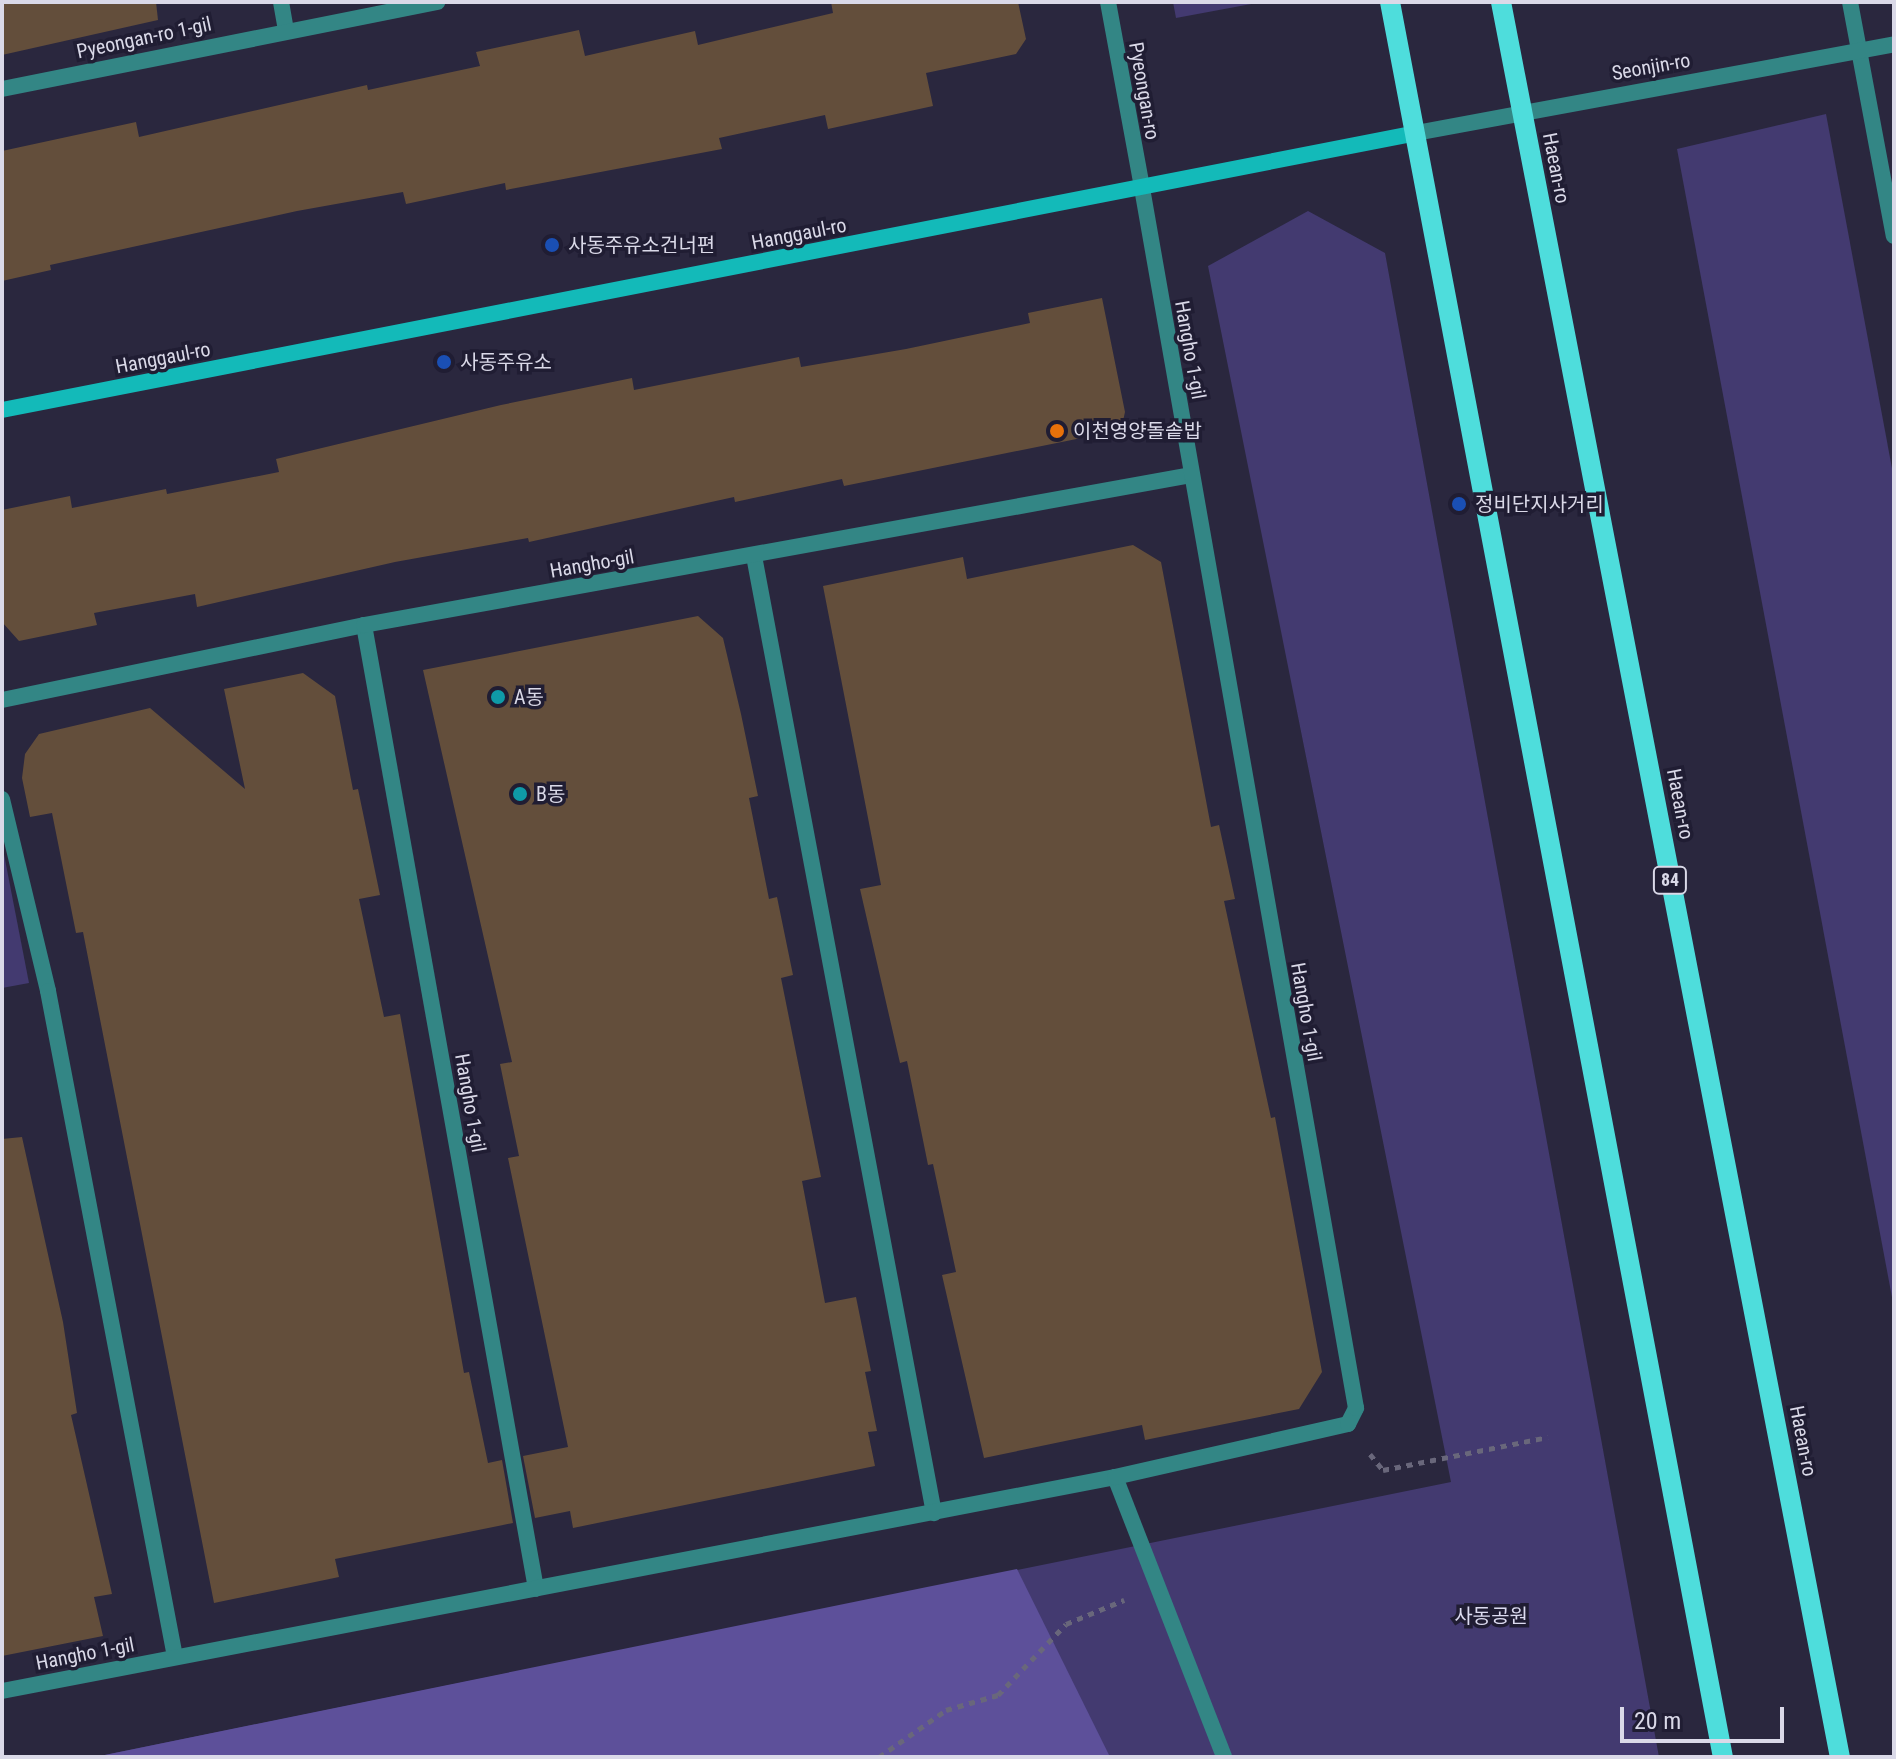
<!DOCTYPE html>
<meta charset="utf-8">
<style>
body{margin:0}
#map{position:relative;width:1896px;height:1759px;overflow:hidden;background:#2a273e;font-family:"Roboto Condensed","Noto Sans KR",sans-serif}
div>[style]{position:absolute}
.green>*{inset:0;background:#433a70}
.forest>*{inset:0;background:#5d509a}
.building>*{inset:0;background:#634e3b}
.path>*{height:5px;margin-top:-2.5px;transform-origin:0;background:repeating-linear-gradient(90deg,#69677b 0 6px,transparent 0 12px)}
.service>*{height:16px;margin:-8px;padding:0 8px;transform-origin:8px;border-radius:8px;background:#338685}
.minor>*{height:16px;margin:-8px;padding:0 8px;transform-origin:8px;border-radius:8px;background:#338685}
.tertiary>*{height:16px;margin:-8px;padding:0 8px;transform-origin:8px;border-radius:8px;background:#338685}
.secondary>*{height:16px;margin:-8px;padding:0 8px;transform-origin:8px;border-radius:8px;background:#13bab9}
.primary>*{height:20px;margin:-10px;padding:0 10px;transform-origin:10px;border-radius:10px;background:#4edddc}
.dots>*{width:22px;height:22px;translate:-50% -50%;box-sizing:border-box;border:4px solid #201d33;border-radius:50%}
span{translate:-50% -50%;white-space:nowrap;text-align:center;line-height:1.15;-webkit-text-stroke:7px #201d33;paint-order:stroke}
.shield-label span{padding:2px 6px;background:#201d33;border:2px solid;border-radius:6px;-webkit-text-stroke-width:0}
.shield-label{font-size:18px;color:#dad9e8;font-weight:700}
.street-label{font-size:20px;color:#dad9e8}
.poi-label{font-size:20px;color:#dad9e8}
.left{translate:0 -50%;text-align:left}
.park-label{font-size:20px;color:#dcdbf0}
.frame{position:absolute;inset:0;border:4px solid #dad9e8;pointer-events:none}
.scale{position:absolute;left:1620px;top:1707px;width:164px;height:36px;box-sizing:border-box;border:4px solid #dad9e8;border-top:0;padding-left:10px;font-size:24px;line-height:28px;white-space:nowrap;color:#dad9e8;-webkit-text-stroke:6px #201d33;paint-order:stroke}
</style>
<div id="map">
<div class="green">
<i style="clip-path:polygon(1173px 2px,1262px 2px,1176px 18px)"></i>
<i style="clip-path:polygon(1826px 114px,1894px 479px,1894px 1308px,1677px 149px)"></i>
<i style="clip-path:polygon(1308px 211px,1385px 253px,1659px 1757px,95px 1757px,1451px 1482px,1208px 266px)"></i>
<i style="clip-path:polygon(2px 844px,29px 983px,2px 988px)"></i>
</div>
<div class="forest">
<i style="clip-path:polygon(1017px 1569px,1110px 1757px,95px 1757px,927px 1587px)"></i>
</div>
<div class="building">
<i style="clip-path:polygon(2px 2px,156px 2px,158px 20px,2px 55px)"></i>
<i style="clip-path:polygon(831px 2px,1018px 2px,1026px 39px,1016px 54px,926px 73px,933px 106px,828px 129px,825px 115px,719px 138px,722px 149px,506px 190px,505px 183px,406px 204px,403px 192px,297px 211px,50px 265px,51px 270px,2px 281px,2px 151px,136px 122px,139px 137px,367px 85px,368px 90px,480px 66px,476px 52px,579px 30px,585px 56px,695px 31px,698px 45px,833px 13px)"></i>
<i style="clip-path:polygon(1102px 298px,1125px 412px,1121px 430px,844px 486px,842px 479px,735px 502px,734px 497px,529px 542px,528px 538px,395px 562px,197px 607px,195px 594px,94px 613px,97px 625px,19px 641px,2px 622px,2px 510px,70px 496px,72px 508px,166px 489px,167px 494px,279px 472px,276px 459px,501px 405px,632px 378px,634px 390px,799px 357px,801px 367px,906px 349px,1030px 323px,1028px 313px)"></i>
<i style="clip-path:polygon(1133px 545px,1161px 562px,1211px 827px,1219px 825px,1235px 899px,1224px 901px,1271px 1118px,1275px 1117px,1322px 1372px,1299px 1409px,1145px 1440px,1142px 1425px,984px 1458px,942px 1275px,956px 1272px,933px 1164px,928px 1165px,907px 1061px,900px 1063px,860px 889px,881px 885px,823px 586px,963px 557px,967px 579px)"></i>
<i style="clip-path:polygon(698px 616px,723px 638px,741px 714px,758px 796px,749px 798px,769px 899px,777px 897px,793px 975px,781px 978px,821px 1177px,802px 1181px,825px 1303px,856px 1297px,871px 1371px,865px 1372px,877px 1431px,868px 1432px,875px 1466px,573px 1528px,570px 1511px,535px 1518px,523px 1456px,568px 1447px,508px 1158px,519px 1156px,500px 1064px,512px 1062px,423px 670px)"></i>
<i style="clip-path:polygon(303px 673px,335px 696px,353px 790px,358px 789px,380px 895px,359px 899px,384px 1017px,400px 1014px,464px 1373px,469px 1372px,488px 1463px,502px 1460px,513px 1523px,335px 1559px,339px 1577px,214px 1603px,83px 932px,76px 933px,52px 813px,30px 817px,22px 778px,25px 754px,39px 734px,150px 708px,245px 789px,224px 689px)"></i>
<i style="clip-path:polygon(22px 1137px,63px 1322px,77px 1413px,71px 1415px,112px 1594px,94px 1597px,103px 1636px,2px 1656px,2px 1139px)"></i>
</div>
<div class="path">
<i style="left:1370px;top:1454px;width:21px;rotate:51deg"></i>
<i style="left:1383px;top:1470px;width:168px;rotate:-11.3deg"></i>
<i style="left:879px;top:1757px;width:82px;rotate:-35deg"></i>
<i style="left:946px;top:1710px;width:54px;rotate:-16.1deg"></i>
<i style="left:998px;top:1695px;width:98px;rotate:-46.2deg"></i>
<i style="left:1066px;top:1624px;width:63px;rotate:-22.5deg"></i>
</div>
<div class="service">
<i style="left:1115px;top:1477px;width:300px;rotate:68.7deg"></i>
</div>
<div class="minor">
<i style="left:281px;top:2px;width:27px;rotate:80deg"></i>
<i style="left:1850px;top:2px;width:238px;rotate:79.4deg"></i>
<i style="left:2px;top:89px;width:444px;rotate:-11.3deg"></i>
<i style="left:1416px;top:133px;width:486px;rotate:-10.5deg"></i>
<i style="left:754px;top:556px;width:974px;rotate:79.35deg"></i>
<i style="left:364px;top:625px;width:979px;rotate:79.88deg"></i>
<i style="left:2px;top:700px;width:370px;rotate:-11.7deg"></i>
<i style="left:364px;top:625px;width:840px;rotate:-10.28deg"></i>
<i style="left:2px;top:799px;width:197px;rotate:76.5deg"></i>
<i style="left:48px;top:991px;width:678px;rotate:79.2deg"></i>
<i style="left:2px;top:1691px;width:1133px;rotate:-10.88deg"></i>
<i style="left:1115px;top:1477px;width:239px;rotate:-12.8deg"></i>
<i style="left:1348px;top:1424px;width:18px;rotate:-63deg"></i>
<i style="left:1356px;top:1408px;width:1239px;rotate:-99.95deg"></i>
</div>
<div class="tertiary">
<i style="left:1108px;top:2px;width:189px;rotate:79.6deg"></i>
</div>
<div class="secondary">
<i style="left:2px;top:410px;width:1441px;rotate:-11.08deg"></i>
</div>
<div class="primary">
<i style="left:1390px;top:2px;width:1786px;rotate:79.26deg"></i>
<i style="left:1501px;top:2px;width:1787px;rotate:79.07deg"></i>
</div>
<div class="dots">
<i style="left:552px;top:245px;background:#1a4fb4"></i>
<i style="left:444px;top:362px;background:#1a4fb4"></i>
<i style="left:1057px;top:431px;background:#e8710a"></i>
<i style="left:1459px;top:504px;background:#1a4fb4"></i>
<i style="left:498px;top:697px;background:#0f9aa8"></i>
<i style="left:520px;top:794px;background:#0f9aa8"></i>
</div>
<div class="shield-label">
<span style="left:1670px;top:880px">84</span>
</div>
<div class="street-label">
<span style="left:144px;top:38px;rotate:-12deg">Pyeongan-ro 1-gil</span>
<span style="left:1651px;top:67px;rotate:-10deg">Seonjin-ro</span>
<span style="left:1144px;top:91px;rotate:80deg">Pyeongan-ro</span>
<span style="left:1556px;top:168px;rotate:79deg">Haean-ro</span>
<span style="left:799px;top:234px;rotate:-11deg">Hanggaul-ro</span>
<span style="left:1190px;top:350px;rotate:80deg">Hangho 1-gil</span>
<span style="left:163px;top:358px;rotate:-11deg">Hanggaul-ro</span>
<span style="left:592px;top:564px;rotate:-10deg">Hangho-gil</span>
<span style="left:1680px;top:804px;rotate:79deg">Haean-ro</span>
<span style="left:1306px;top:1012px;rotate:80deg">Hangho 1-gil</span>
<span style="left:470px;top:1103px;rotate:80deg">Hangho 1-gil</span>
<span style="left:1803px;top:1441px;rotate:79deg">Haean-ro</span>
<span style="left:85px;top:1654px;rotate:-11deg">Hangho 1-gil</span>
</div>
<div class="poi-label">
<span class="left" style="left:568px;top:245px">사동주유소건너편</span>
<span class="left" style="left:460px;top:362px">사동주유소</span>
<span class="left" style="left:1073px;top:431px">이천영양돌솥밥</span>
<span class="left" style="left:1475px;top:504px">정비단지사거리</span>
<span class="left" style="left:514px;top:697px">A동</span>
<span class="left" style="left:536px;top:794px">B동</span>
</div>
<div class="park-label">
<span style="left:1491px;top:1616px">사동공원</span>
</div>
<div class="frame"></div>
<div class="scale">20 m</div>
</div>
